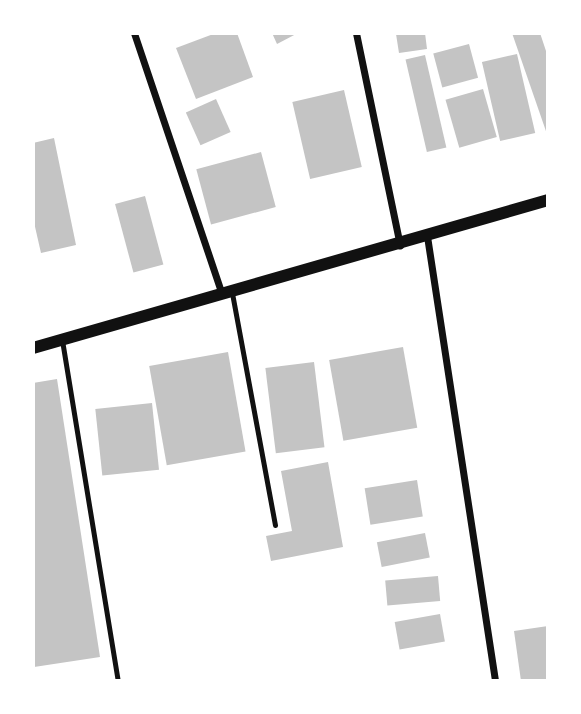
<!DOCTYPE html>
<style>
body{margin:0}
#map{position:relative;width:581px;height:714px;overflow:hidden;background:#fff;font-family:Commissioner,sans-serif}
div>[style]{position:absolute}
.building>*{inset:0;background:#c4c4c4;transform-origin:0 0}
.service>*{height:5px;margin:-2.5px;padding:0 2.5px;transform-origin:2.5px;border-radius:2.5px;background:#111}
.minor>*{height:7px;margin:-3.5px;padding:0 3.5px;transform-origin:3.5px;border-radius:3.5px;background:#111}
.tertiary>*{height:12px;margin:-6px;padding:0 6px;transform-origin:6px;border-radius:6px;background:#111}
span{translate:-50% -50%;white-space:nowrap;text-align:center;line-height:1.15;-webkit-text-stroke:7px #fff;paint-order:stroke}
.frame{position:absolute;inset:0;border:35px solid #fff;pointer-events:none}
</style>
<div id="map">
<div class="building">
<i style="clip-path:polygon(216px 33px,237px 33px,253px 77px,196px 99px,176px 48px)"></i>
<i style="clip-path:polygon(272px 33px,298px 33px,277px 44px)"></i>
<i style="clip-path:polygon(425px 33px,427px 49px,399px 53px,396px 34px)"></i>
<i style="clip-path:polygon(512px 33px,540px 33px,548px 57px,548px 137px)"></i>
<i style="left:469px;top:44px;width:35px;height:37px;rotate:75deg"></i>
<i style="left:517px;top:54px;width:81px;height:36px;rotate:77deg"></i>
<i style="left:425px;top:55px;width:95px;height:20px;rotate:77deg"></i>
<i style="left:483px;top:89px;width:50px;height:39px;rotate:74deg"></i>
<i style="left:344px;top:90px;width:79px;height:53px;rotate:77deg"></i>
<i style="left:216px;top:99px;width:36px;height:33px;rotate:66deg"></i>
<i style="clip-path:polygon(54px 138px,76px 245px,41px 253px,33px 218px,33px 143px)"></i>
<i style="left:261px;top:152px;width:57px;height:67px;rotate:75deg"></i>
<i style="left:145px;top:196px;width:71px;height:31px;rotate:75deg"></i>
<i style="left:403px;top:347px;width:82px;height:75px;rotate:80deg"></i>
<i style="left:228px;top:352px;width:101px;height:80px;rotate:80deg"></i>
<i style="left:314px;top:362px;width:86px;height:49px;rotate:83deg"></i>
<i style="clip-path:polygon(57px 379px,100px 657px,34px 667px,33px 383px)"></i>
<i style="left:152px;top:403px;width:67px;height:57px;rotate:84deg"></i>
<i style="clip-path:polygon(328px 462px,343px 547px,271px 561px,266px 536px,292px 531px,281px 471px)"></i>
<i style="left:417px;top:480px;width:37px;height:53px;rotate:81deg"></i>
<i style="left:425px;top:533px;width:25px;height:49px;rotate:79deg"></i>
<i style="left:438px;top:576px;width:25px;height:53px;rotate:85deg"></i>
<i style="left:440px;top:614px;width:28px;height:46px;rotate:80deg"></i>
<i style="clip-path:polygon(548px 626px,548px 681px,521px 681px,514px 631px)"></i>
</div>
<div class="service">
<i style="left:232px;top:293px;width:236px;rotate:79.5deg"></i>
<i style="left:62px;top:340px;width:346px;rotate:80.7deg"></i>
</div>
<div class="minor">
<i style="left:134px;top:33px;width:276px;rotate:71.4deg"></i>
<i style="left:356px;top:33px;width:217px;rotate:78.3deg"></i>
<i style="left:427px;top:236px;width:450px;rotate:81.3deg"></i>
</div>
<div class="tertiary">
<i style="left:33px;top:348px;width:536px;rotate:-16.03deg"></i>
</div>
<div class="frame"></div>
</div>
